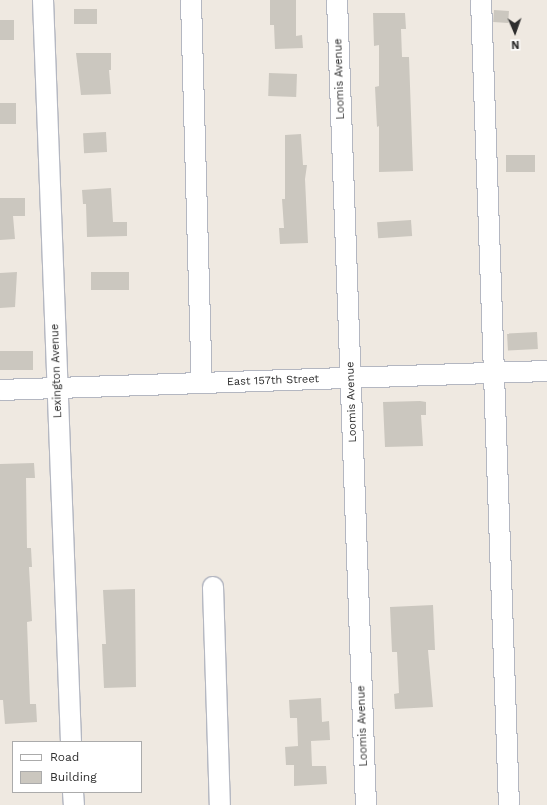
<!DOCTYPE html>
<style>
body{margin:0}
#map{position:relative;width:547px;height:805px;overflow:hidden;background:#efe9e1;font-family:"Work Sans",sans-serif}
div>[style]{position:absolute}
.building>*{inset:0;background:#cbc7bf;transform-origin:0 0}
.roads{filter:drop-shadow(1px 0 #b4b7c1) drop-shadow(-1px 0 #b4b7c1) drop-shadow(0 1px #b4b7c1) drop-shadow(0 -1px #b4b7c1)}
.minor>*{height:20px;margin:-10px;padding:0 10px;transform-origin:10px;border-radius:10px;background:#fff}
span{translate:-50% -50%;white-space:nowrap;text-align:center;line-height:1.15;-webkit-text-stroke:3px #fff;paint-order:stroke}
.street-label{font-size:11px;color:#2e2e2e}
.legend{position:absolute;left:12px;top:741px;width:130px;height:52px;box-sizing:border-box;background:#fff;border:1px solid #ababab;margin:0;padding:5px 7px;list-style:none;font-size:12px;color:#2e2e2e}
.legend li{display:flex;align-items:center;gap:8px;height:20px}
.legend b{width:20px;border:1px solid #ababab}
.north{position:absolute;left:495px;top:12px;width:40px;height:40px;-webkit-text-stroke:3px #fff;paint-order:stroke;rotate:178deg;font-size:11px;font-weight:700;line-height:16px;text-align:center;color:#2e2e2e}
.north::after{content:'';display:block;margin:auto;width:14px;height:18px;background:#2e2e2e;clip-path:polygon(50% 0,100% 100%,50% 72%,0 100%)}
</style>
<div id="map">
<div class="building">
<i style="clip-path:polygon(270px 0,296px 0,296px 36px,302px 35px,303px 48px,275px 49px,274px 25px,270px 25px)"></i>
<i style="left:74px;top:9px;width:23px;height:15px"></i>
<i style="left:494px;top:10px;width:15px;height:12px;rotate:4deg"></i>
<i style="clip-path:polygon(373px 13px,405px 13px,406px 29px,401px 29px,402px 57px,409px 57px,413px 171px,379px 172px,379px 126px,377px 127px,375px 87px,379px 86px,379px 45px,374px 46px)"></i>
<i style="left:0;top:20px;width:14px;height:20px"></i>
<i style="clip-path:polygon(76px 53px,111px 53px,111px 70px,109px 70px,111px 94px,81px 95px)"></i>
<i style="left:269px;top:73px;width:28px;height:23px;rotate:2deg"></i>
<i style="left:0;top:103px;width:16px;height:21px"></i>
<i style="left:106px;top:132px;width:20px;height:23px;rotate:87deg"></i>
<i style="clip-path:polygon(301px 134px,303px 165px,307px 165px,305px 179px,308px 243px,280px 244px,279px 228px,284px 228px,282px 199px,285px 199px,285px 135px)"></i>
<i style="left:506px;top:155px;width:29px;height:17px"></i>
<i style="clip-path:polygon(111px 188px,113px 222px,127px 222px,127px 236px,87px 237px,86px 204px,83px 204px,82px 190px)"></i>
<i style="clip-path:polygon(0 198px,25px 198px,25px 216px,13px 216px,15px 239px,0 240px)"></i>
<i style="left:411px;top:220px;width:16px;height:34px;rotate:86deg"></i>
<i style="clip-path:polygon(17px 272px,15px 307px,0 308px,0 273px)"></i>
<i style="left:129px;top:272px;width:18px;height:38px;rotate:90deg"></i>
<i style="left:537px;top:332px;width:17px;height:30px;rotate:87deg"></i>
<i style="left:33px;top:351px;width:19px;height:33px;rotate:90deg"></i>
<i style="clip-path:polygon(420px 401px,426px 402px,426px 415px,421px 415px,423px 446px,385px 447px,383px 402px)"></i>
<i style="clip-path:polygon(34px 463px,35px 478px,26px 478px,27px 548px,31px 548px,32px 567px,29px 567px,32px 621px,27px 622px,30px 704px,36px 704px,37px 722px,5px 724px,3px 700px,0 700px,0 464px)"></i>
<i style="clip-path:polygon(135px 589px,136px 687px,104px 688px,102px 644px,106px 644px,103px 590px)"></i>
<i style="clip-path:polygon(433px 605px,435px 650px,428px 650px,433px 707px,395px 709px,394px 694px,399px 693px,397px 652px,392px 652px,390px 607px)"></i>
<i style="clip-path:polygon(321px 698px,322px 722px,329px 721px,330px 740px,311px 741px,312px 766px,326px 766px,327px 784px,294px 786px,294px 765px,286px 765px,285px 747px,298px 746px,297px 718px,290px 718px,289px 700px)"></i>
</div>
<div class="roads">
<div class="minor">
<i style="left:43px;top:0;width:743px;rotate:87.84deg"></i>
<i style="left:191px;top:0;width:383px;rotate:88.4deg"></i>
<i style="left:337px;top:0;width:806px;rotate:87.94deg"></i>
<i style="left:481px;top:0;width:805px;rotate:88.01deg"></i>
<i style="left:0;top:390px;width:547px;rotate:-1.99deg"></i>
<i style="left:213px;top:587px;width:218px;rotate:88.2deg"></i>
<i style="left:73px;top:792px;width:13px;rotate:86deg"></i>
</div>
</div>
<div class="street-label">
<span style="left:340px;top:79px;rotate:-92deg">Loomis Avenue</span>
<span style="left:57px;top:371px;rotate:-92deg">Lexington Avenue</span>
<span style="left:273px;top:381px;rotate:-2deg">East 157th Street</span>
<span style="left:352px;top:402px;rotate:-92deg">Loomis Avenue</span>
<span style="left:363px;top:726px;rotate:-92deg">Loomis Avenue</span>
</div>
<ul class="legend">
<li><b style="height:5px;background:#fff"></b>Road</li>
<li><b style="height:11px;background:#cbc7bf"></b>Building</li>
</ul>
<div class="north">N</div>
</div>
